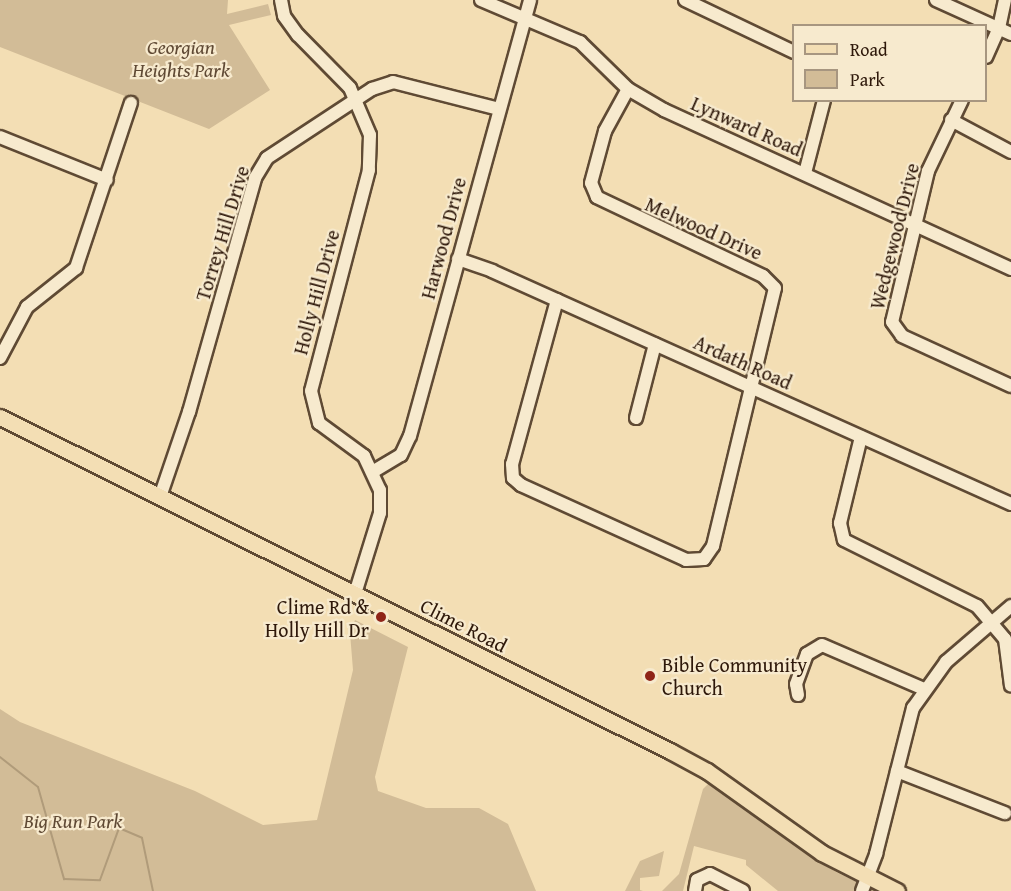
<!DOCTYPE html>
<style>
body{margin:0}
#map{position:relative;width:1011px;height:891px;overflow:hidden;background:#f3deb4;font-family:"Gentium Book Plus",serif}
div>[style]{position:absolute}
.green>*{inset:0;background:#d2bc97}
.stream>*{height:2px;margin:-1px;padding:0 1px;transform-origin:1px;border-radius:1px;background:#b09b7a}
.roads{filter:drop-shadow(2px 0 #5f4a34) drop-shadow(-2px 0 #5f4a34) drop-shadow(0 2px #5f4a34) drop-shadow(0 -2px #5f4a34)}
.minor>*{height:12px;margin:-6px;padding:0 6px;transform-origin:6px;border-radius:6px;background:#f7eace}
.major>*{height:15px;margin:-7.5px;padding:0 7.5px;transform-origin:7.5px;border-radius:7.5px;background:#f3deb4}
.dots>*{width:16px;height:16px;translate:-50% -50%;box-sizing:border-box;border:3px solid #f7eace;border-radius:50%}
span{translate:-50% -50%;white-space:nowrap;text-align:center;line-height:1.15;-webkit-text-stroke:4.5px #f7eace;paint-order:stroke}
.park-label{font-size:20px;color:#5f4934;font-style:italic}
.street-label{font-size:20px;color:#2e180a}
.poi-label{font-size:20px;color:#2e180a}
.right{translate:-100% -50%;text-align:right}
.left{translate:0 -50%;text-align:left}
.legend{position:absolute;left:792px;top:24px;width:195px;height:78px;box-sizing:border-box;background:#f7eace;border:2px solid #a79680;margin:0;padding:8px 10px;list-style:none;font-size:18px;color:#2e180a}
.legend li{display:flex;align-items:center;gap:12px;height:30px}
.legend b{width:30px;border:2px solid #a79680}
</style>
<div id="map">
<div class="green">
<i style="clip-path:polygon(0 0,228px 0,227px 14px,268px 4px,271px 15px,229px 25px,270px 90px,209px 129px,0 47px)"></i>
<i style="clip-path:polygon(355px 620px,408px 647px,375px 777px,378px 791px,426px 808px,479px 808px,508px 824px,536px 891px,0 891px,0 709px,20px 722px,195px 791px,263px 825px,317px 820px,353px 670px,350px 633px)"></i>
<i style="clip-path:polygon(709px 783px,836px 872px,875px 891px,778px 891px,746px 865px,746px 860px,694px 846px,683px 891px,662px 891px,679px 874px,703px 789px)"></i>
<i style="clip-path:polygon(664px 851px,659px 876px,640px 878px,640px 890px,643px 891px,625px 891px,640px 861px)"></i>
</div>
<div class="stream">
<i style="left:0;top:757px;width:48px;rotate:38.3deg"></i>
<i style="left:38px;top:787px;width:96px;rotate:74.2deg"></i>
<i style="left:64px;top:879px;width:36px;rotate:2deg"></i>
<i style="left:100px;top:880px;width:55px;rotate:-69.9deg"></i>
<i style="left:119px;top:828px;width:25px;rotate:23deg"></i>
<i style="left:142px;top:838px;width:54px;rotate:78.3deg"></i>
</div>
<div class="roads">
<div class="minor">
<i style="left:281px;top:0;width:16px;rotate:79deg"></i>
<i style="left:284px;top:16px;width:24px;rotate:54deg"></i>
<i style="left:298px;top:35px;width:74px;rotate:45.5deg"></i>
<i style="left:350px;top:88px;width:51px;rotate:66.9deg"></i>
<i style="left:370px;top:135px;width:35px;rotate:92deg"></i>
<i style="left:369px;top:170px;width:228px;rotate:104.7deg"></i>
<i style="left:311px;top:391px;width:33px;rotate:76deg"></i>
<i style="left:319px;top:423px;width:56px;rotate:36.3deg"></i>
<i style="left:364px;top:456px;width:38px;rotate:65deg"></i>
<i style="left:380px;top:490px;width:23px;rotate:90deg"></i>
<i style="left:380px;top:513px;width:85px;rotate:107.2deg"></i>
<i style="left:481px;top:0;width:108px;rotate:23deg"></i>
<i style="left:580px;top:42px;width:67px;rotate:44.4deg"></i>
<i style="left:628px;top:89px;width:42px;rotate:30.3deg"></i>
<i style="left:664px;top:110px;width:382px;rotate:24.6deg"></i>
<i style="left:685px;top:0;width:121px;rotate:25.5deg"></i>
<i style="left:936px;top:0;width:82px;rotate:24.4deg"></i>
<i style="left:986px;top:57px;width:32px;rotate:-66deg"></i>
<i style="left:999px;top:28px;width:29px;rotate:-78deg"></i>
<i style="left:962px;top:100px;width:79px;rotate:115.6deg"></i>
<i style="left:928px;top:171px;width:155px;rotate:103.4deg"></i>
<i style="left:892px;top:322px;width:17px;rotate:54deg"></i>
<i style="left:902px;top:336px;width:120px;rotate:24.6deg"></i>
<i style="left:951px;top:120px;width:68px;rotate:28.1deg"></i>
<i style="left:0;top:137px;width:115px;rotate:21.9deg"></i>
<i style="left:805px;top:173px;width:75px;rotate:-75.4deg"></i>
<i style="left:458px;top:259px;width:36px;rotate:19deg"></i>
<i style="left:492px;top:271px;width:569px;rotate:24.18deg"></i>
<i style="left:557px;top:300px;width:170px;rotate:105.3deg"></i>
<i style="left:512px;top:464px;width:14px;rotate:86deg"></i>
<i style="left:513px;top:478px;width:11px;rotate:41deg"></i>
<i style="left:521px;top:485px;width:181px;rotate:24.4deg"></i>
<i style="left:686px;top:560px;width:18px;rotate:-3deg"></i>
<i style="left:704px;top:559px;width:16px;rotate:-55deg"></i>
<i style="left:713px;top:546px;width:265px;rotate:-76.5deg"></i>
<i style="left:775px;top:288px;width:17px;rotate:-135deg"></i>
<i style="left:763px;top:276px;width:184px;rotate:-154.6deg"></i>
<i style="left:597px;top:197px;width:15px;rotate:-113deg"></i>
<i style="left:591px;top:183px;width:54px;rotate:-74.9deg"></i>
<i style="left:605px;top:131px;width:48px;rotate:-61.3deg"></i>
<i style="left:0;top:358px;width:58px;rotate:-62.1deg"></i>
<i style="left:27px;top:307px;width:63px;rotate:-38.5deg"></i>
<i style="left:76px;top:268px;width:174px;rotate:-71.6deg"></i>
<i style="left:636px;top:418px;width:76px;rotate:-75.6deg"></i>
<i style="left:861px;top:437px;width:89px;rotate:103.7deg"></i>
<i style="left:840px;top:523px;width:17px;rotate:77deg"></i>
<i style="left:844px;top:540px;width:148px;rotate:26.4deg"></i>
<i style="left:977px;top:606px;width:43px;rotate:49.7deg"></i>
<i style="left:1005px;top:639px;width:47px;rotate:82.7deg"></i>
<i style="left:374px;top:471px;width:31px;rotate:-31deg"></i>
<i style="left:401px;top:455px;width:21px;rotate:-65deg"></i>
<i style="left:410px;top:436px;width:452px;rotate:-74.6deg"></i>
<i style="left:160px;top:497px;width:90px;rotate:-71.2deg"></i>
<i style="left:189px;top:412px;width:243px;rotate:-74.2deg"></i>
<i style="left:255px;top:178px;width:23px;rotate:-59deg"></i>
<i style="left:267px;top:158px;width:126px;rotate:-33.3deg"></i>
<i style="left:372px;top:89px;width:22px;rotate:-18deg"></i>
<i style="left:393px;top:82px;width:109px;rotate:14.3deg"></i>
<i style="left:798px;top:695px;width:11px;rotate:-100deg"></i>
<i style="left:796px;top:684px;width:32px;rotate:-70deg"></i>
<i style="left:807px;top:654px;width:17px;rotate:-31deg"></i>
<i style="left:822px;top:645px;width:111px;rotate:23.3deg"></i>
<i style="left:897px;top:771px;width:116px;rotate:21.3deg"></i>
<i style="left:695px;top:891px;width:11px;rotate:-80deg"></i>
<i style="left:697px;top:880px;width:14px;rotate:-25deg"></i>
<i style="left:710px;top:874px;width:37px;rotate:27deg"></i>
<i style="left:862px;top:891px;width:40px;rotate:-69deg"></i>
<i style="left:876px;top:854px;width:151px;rotate:-75.8deg"></i>
<i style="left:913px;top:708px;width:57px;rotate:-54.3deg"></i>
<i style="left:946px;top:662px;width:86px;rotate:-40.7deg"></i>
</div>
<div class="major">
<i style="left:0;top:417px;width:749px;rotate:26.5deg"></i>
<i style="left:670px;top:751px;width:42px;rotate:28.4deg"></i>
<i style="left:707px;top:771px;width:141px;rotate:35.5deg"></i>
<i style="left:822px;top:853px;width:84px;rotate:26.9deg"></i>
</div>
</div>
<div class="dots">
<i style="left:381px;top:617px;background:#8f2418"></i>
<i style="left:650px;top:676px;background:#8f2418"></i>
</div>
<div class="park-label">
<span style="left:181px;top:58px">Georgian<br>Heights Park</span>
<span style="left:73px;top:820px">Big Run Park</span>
</div>
<div class="street-label">
<span style="left:747px;top:126px;rotate:24deg">Lynward Road</span>
<span style="left:704px;top:228px;rotate:24deg">Melwood Drive</span>
<span style="left:222px;top:233px;rotate:-73deg">Torrey Hill Drive</span>
<span style="left:894px;top:236px;rotate:-76deg">Wedgewood Drive</span>
<span style="left:443px;top:238px;rotate:-75deg">Harwood Drive</span>
<span style="left:316px;top:292px;rotate:-75deg">Holly Hill Drive</span>
<span style="left:743px;top:362px;rotate:24deg">Ardath Road</span>
<span style="left:464px;top:625px;rotate:27deg">Clime Road</span>
</div>
<div class="poi-label">
<span class="right" style="left:369px;top:618px">Clime Rd &amp;<br>Holly Hill Dr</span>
<span class="left" style="left:662px;top:676px">Bible Community<br>Church</span>
</div>
<ul class="legend">
<li><b style="height:8px;background:#f3deb4"></b>Road</li>
<li><b style="height:16px;background:#d2bc97"></b>Park</li>
</ul>
</div>
